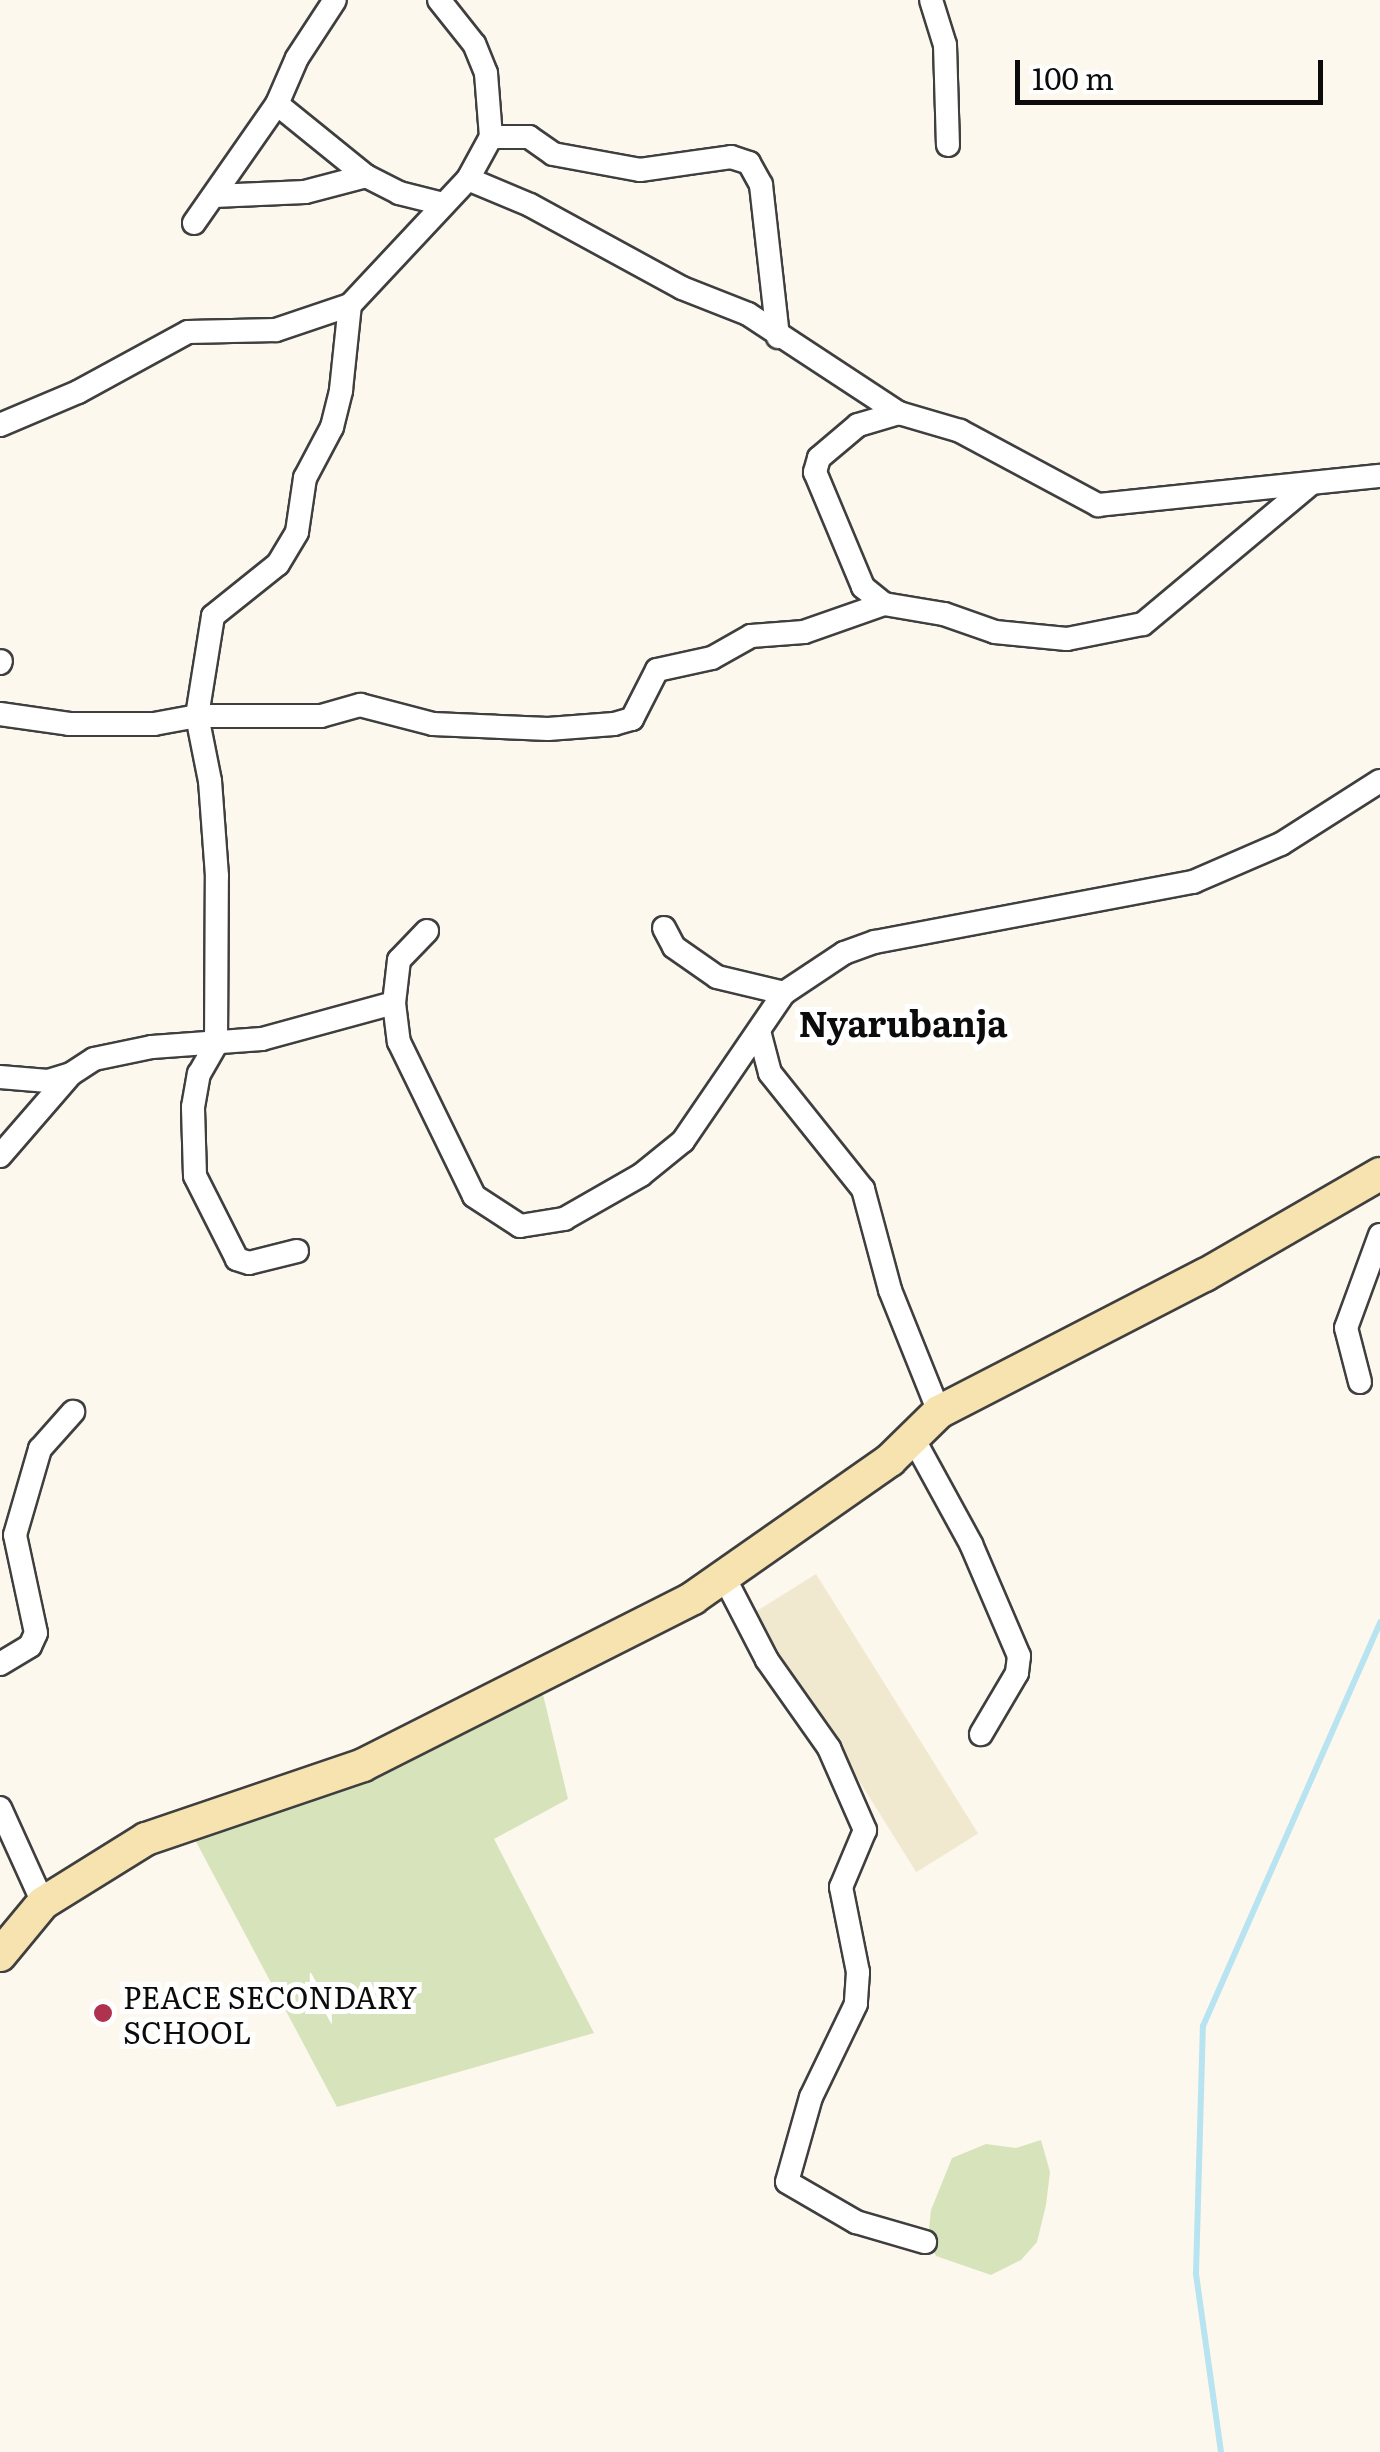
<!DOCTYPE html>
<style>
body{margin:0}
#map{position:relative;width:1380px;height:2452px;overflow:hidden;background:#fdf8ee;font-family:Literata,serif}
div>[style]{position:absolute}
.farmland>*{inset:0;background:#f1e8d0;transform-origin:0 0}
.green>*{inset:0;background:#d7e4bb}
.stream>*{height:6px;margin:-3px;padding:0 3px;transform-origin:3px;border-radius:3px;background:#b7e4f0}
.roads{filter:drop-shadow(2px 0 #3f3f3f) drop-shadow(-2px 0 #3f3f3f) drop-shadow(0 2px #3f3f3f) drop-shadow(0 -2px #3f3f3f)}
.street>*{height:22px;margin:-11px;padding:0 11px;transform-origin:11px;border-radius:11px;background:#fff}
.secondary>*{height:32px;margin:-16px;padding:0 16px;transform-origin:16px;border-radius:16px;background:#f7e3af}
.dots>*{width:28px;height:28px;translate:-50% -50%;box-sizing:border-box;border:5px solid #fff;border-radius:50%}
span{translate:-50% -50%;white-space:nowrap;text-align:center;line-height:1.15;-webkit-text-stroke:10px #fff;paint-order:stroke}
.poi-label{font-size:30px;color:#0c0c0c}
.left{translate:0 -50%;text-align:left}
.quarter-label{font-size:35px;color:#0c0c0c;font-weight:700}
.scale{position:absolute;left:1015px;top:60px;width:308px;height:45px;box-sizing:border-box;border:5px solid #0c0c0c;border-top:0;padding-left:12px;font-size:30px;line-height:35px;white-space:nowrap;color:#0c0c0c;-webkit-text-stroke:8px #fff;paint-order:stroke}
</style>
<div id="map">
<div class="farmland">
<i style="left:816px;top:1574px;width:306px;height:73px;rotate:58deg"></i>
</div>
<div class="green">
<i style="clip-path:polygon(541px 1686px,568px 1799px,494px 1839px,594px 2033px,337px 2107px,193px 1836px)"></i>
<i style="clip-path:polygon(1041px 2140px,1050px 2172px,1046px 2205px,1037px 2242px,1021px 2260px,991px 2275px,936px 2256px,928px 2238px,931px 2210px,952px 2158px,986px 2144px,1016px 2148px)"></i>
</div>
<div class="stream">
<i style="left:1221px;top:2452px;width:181px;rotate:-98deg"></i>
<i style="left:1196px;top:2273px;width:247px;rotate:-88.4deg"></i>
<i style="left:1203px;top:2026px;width:441px;rotate:-66.3deg"></i>
</div>
<div class="roads">
<div class="street">
<i style="left:931px;top:0;width:47px;rotate:72.7deg"></i>
<i style="left:945px;top:45px;width:100px;rotate:88.3deg"></i>
<i style="left:277px;top:104px;width:114px;rotate:39deg"></i>
<i style="left:366px;top:176px;width:37px;rotate:27deg"></i>
<i style="left:399px;top:193px;width:45px;rotate:14deg"></i>
<i style="left:491px;top:137px;width:38px"></i>
<i style="left:529px;top:137px;width:29px;rotate:35deg"></i>
<i style="left:553px;top:154px;width:88px;rotate:10.4deg"></i>
<i style="left:640px;top:170px;width:92px;rotate:-8.1deg"></i>
<i style="left:731px;top:157px;width:19px;rotate:18deg"></i>
<i style="left:749px;top:163px;width:25px;rotate:61deg"></i>
<i style="left:761px;top:185px;width:153px;rotate:83.6deg"></i>
<i style="left:468px;top:179px;width:67px;rotate:22.8deg"></i>
<i style="left:530px;top:205px;width:173px;rotate:28.6deg"></i>
<i style="left:682px;top:288px;width:71px;rotate:21.5deg"></i>
<i style="left:748px;top:314px;width:181px;rotate:33.3deg"></i>
<i style="left:899px;top:413px;width:64px;rotate:16.4deg"></i>
<i style="left:960px;top:431px;width:157px;rotate:28.2deg"></i>
<i style="left:1098px;top:505px;width:283px;rotate:-5.9deg"></i>
<i style="left:214px;top:196px;width:91px;rotate:-2.5deg"></i>
<i style="left:305px;top:192px;width:63px;rotate:-14.7deg"></i>
<i style="left:194px;top:223px;width:145px;rotate:-55.1deg"></i>
<i style="left:277px;top:104px;width:50px;rotate:-66.5deg"></i>
<i style="left:297px;top:58px;width:69px;rotate:-56.8deg"></i>
<i style="left:899px;top:413px;width:43px;rotate:163.7deg"></i>
<i style="left:858px;top:425px;width:51px;rotate:139.8deg"></i>
<i style="left:819px;top:458px;width:15px;rotate:106deg"></i>
<i style="left:815px;top:472px;width:125px;rotate:67.3deg"></i>
<i style="left:863px;top:587px;width:27px;rotate:39deg"></i>
<i style="left:884px;top:604px;width:61px;rotate:9.5deg"></i>
<i style="left:944px;top:614px;width:54px;rotate:19.4deg"></i>
<i style="left:995px;top:632px;width:72px;rotate:5.6deg"></i>
<i style="left:1067px;top:639px;width:77px;rotate:-11.2deg"></i>
<i style="left:1143px;top:624px;width:217px;rotate:-39.9deg"></i>
<i style="left:0;top:425px;width:85px;rotate:-22.9deg"></i>
<i style="left:78px;top:392px;width:125px;rotate:-28.6deg"></i>
<i style="left:188px;top:332px;width:88px;rotate:-1.3deg"></i>
<i style="left:276px;top:330px;width:78px;rotate:-18.7deg"></i>
<i style="left:350px;top:305px;width:173px;rotate:-46.9deg"></i>
<i style="left:468px;top:179px;width:48px;rotate:-61.3deg"></i>
<i style="left:491px;top:137px;width:64px;rotate:-94.5deg"></i>
<i style="left:486px;top:73px;width:31px;rotate:-112deg"></i>
<i style="left:474px;top:44px;width:56px;rotate:-128.5deg"></i>
<i style="left:0;top:663px;width:2px;rotate:-63deg"></i>
<i style="left:0;top:714px;width:70px;rotate:8.2deg"></i>
<i style="left:69px;top:724px;width:85px"></i>
<i style="left:154px;top:724px;width:44px;rotate:-10.5deg"></i>
<i style="left:197px;top:716px;width:124px"></i>
<i style="left:321px;top:716px;width:41px;rotate:-15.8deg"></i>
<i style="left:360px;top:705px;width:75px;rotate:14.6deg"></i>
<i style="left:433px;top:724px;width:115px;rotate:2.5deg"></i>
<i style="left:548px;top:729px;width:66px;rotate:-4.3deg"></i>
<i style="left:614px;top:724px;width:19px;rotate:-16deg"></i>
<i style="left:632px;top:719px;width:55px;rotate:-63deg"></i>
<i style="left:657px;top:670px;width:56px;rotate:-12.3deg"></i>
<i style="left:712px;top:658px;width:45px;rotate:-29.4deg"></i>
<i style="left:751px;top:636px;width:53px;rotate:-4.3deg"></i>
<i style="left:804px;top:632px;width:85px;rotate:-19.3deg"></i>
<i style="left:664px;top:928px;width:21px;rotate:62deg"></i>
<i style="left:674px;top:947px;width:52px;rotate:34.9deg"></i>
<i style="left:717px;top:977px;width:69px;rotate:13.4deg"></i>
<i style="left:784px;top:993px;width:72px;rotate:-33.7deg"></i>
<i style="left:844px;top:953px;width:33px;rotate:-20deg"></i>
<i style="left:875px;top:942px;width:324px;rotate:-10.7deg"></i>
<i style="left:1193px;top:882px;width:96px;rotate:-23.4deg"></i>
<i style="left:1281px;top:844px;width:117px;rotate:-32.5deg"></i>
<i style="left:427px;top:931px;width:40px;rotate:134deg"></i>
<i style="left:399px;top:960px;width:43px;rotate:96.6deg"></i>
<i style="left:394px;top:1003px;width:39px;rotate:83deg"></i>
<i style="left:399px;top:1042px;width:171px;rotate:64deg"></i>
<i style="left:474px;top:1196px;width:55px;rotate:33.1deg"></i>
<i style="left:520px;top:1226px;width:45px;rotate:-9deg"></i>
<i style="left:564px;top:1219px;width:89px;rotate:-29.7deg"></i>
<i style="left:641px;top:1175px;width:54px;rotate:-39deg"></i>
<i style="left:683px;top:1141px;width:179px;rotate:-55.7deg"></i>
<i style="left:759px;top:1031px;width:43px;rotate:75.3deg"></i>
<i style="left:770px;top:1073px;width:149px;rotate:51.3deg"></i>
<i style="left:863px;top:1189px;width:105px;rotate:75deg"></i>
<i style="left:890px;top:1290px;width:131px;rotate:68.1deg"></i>
<i style="left:0;top:1077px;width:48px;rotate:4.8deg"></i>
<i style="left:48px;top:1081px;width:24px;rotate:-17deg"></i>
<i style="left:0;top:1156px;width:108px;rotate:-49.1deg"></i>
<i style="left:71px;top:1074px;width:27px;rotate:-33deg"></i>
<i style="left:94px;top:1059px;width:59px;rotate:-11.7deg"></i>
<i style="left:152px;top:1047px;width:110px;rotate:-4.2deg"></i>
<i style="left:262px;top:1039px;width:137px;rotate:-15.3deg"></i>
<i style="left:297px;top:1251px;width:49px;rotate:166deg"></i>
<i style="left:249px;top:1263px;width:13px;rotate:-162deg"></i>
<i style="left:237px;top:1259px;width:93px;rotate:-116.8deg"></i>
<i style="left:195px;top:1176px;width:69px;rotate:-91.7deg"></i>
<i style="left:193px;top:1107px;width:34px;rotate:-80deg"></i>
<i style="left:199px;top:1074px;width:34px;rotate:-60deg"></i>
<i style="left:216px;top:1045px;width:169px;rotate:-89.7deg"></i>
<i style="left:217px;top:876px;width:95px;rotate:-94.2deg"></i>
<i style="left:210px;top:781px;width:66px;rotate:-101.3deg"></i>
<i style="left:197px;top:716px;width:101px;rotate:-80.9deg"></i>
<i style="left:213px;top:616px;width:83px;rotate:-38.7deg"></i>
<i style="left:278px;top:564px;width:37px;rotate:-59deg"></i>
<i style="left:297px;top:532px;width:55px;rotate:-81.6deg"></i>
<i style="left:305px;top:478px;width:58px;rotate:-62.1deg"></i>
<i style="left:332px;top:427px;width:38px;rotate:-76deg"></i>
<i style="left:341px;top:390px;width:85px;rotate:-84deg"></i>
<i style="left:1360px;top:1382px;width:56px;rotate:-104.5deg"></i>
<i style="left:1346px;top:1328px;width:99px;rotate:-69.9deg"></i>
<i style="left:913px;top:1438px;width:121px;rotate:61.3deg"></i>
<i style="left:971px;top:1544px;width:122px;rotate:66.8deg"></i>
<i style="left:1019px;top:1656px;width:17px;rotate:97deg"></i>
<i style="left:1017px;top:1673px;width:71px;rotate:120.5deg"></i>
<i style="left:723px;top:1575px;width:96px;rotate:62.6deg"></i>
<i style="left:767px;top:1660px;width:108px;rotate:54.8deg"></i>
<i style="left:829px;top:1748px;width:90px;rotate:66.3deg"></i>
<i style="left:865px;top:1830px;width:62px;rotate:112.8deg"></i>
<i style="left:841px;top:1887px;width:87px;rotate:78.7deg"></i>
<i style="left:858px;top:1972px;width:32px;rotate:94deg"></i>
<i style="left:856px;top:2004px;width:103px;rotate:115.8deg"></i>
<i style="left:811px;top:2097px;width:88px;rotate:105.8deg"></i>
<i style="left:787px;top:2182px;width:80px;rotate:30.1deg"></i>
<i style="left:856px;top:2222px;width:72px;rotate:16.2deg"></i>
<i style="left:0;top:1664px;width:35px;rotate:-31deg"></i>
<i style="left:30px;top:1646px;width:14px;rotate:-65deg"></i>
<i style="left:36px;top:1633px;width:100px;rotate:-102.1deg"></i>
<i style="left:15px;top:1535px;width:90px;rotate:-73.8deg"></i>
<i style="left:40px;top:1449px;width:50px;rotate:-48.3deg"></i>
<i style="left:0;top:1808px;width:104px;rotate:65.6deg"></i>
</div>
<div class="secondary">
<i style="left:0;top:1955px;width:67px;rotate:-50.4deg"></i>
<i style="left:43px;top:1903px;width:121px;rotate:-31.9deg"></i>
<i style="left:146px;top:1839px;width:229px;rotate:-18.8deg"></i>
<i style="left:363px;top:1765px;width:370px;rotate:-26.8deg"></i>
<i style="left:693px;top:1598px;width:241px;rotate:-35deg"></i>
<i style="left:890px;top:1460px;width:69px;rotate:-44.4deg"></i>
<i style="left:939px;top:1412px;width:299px;rotate:-27.3deg"></i>
<i style="left:1205px;top:1275px;width:202px;rotate:-30deg"></i>
</div>
</div>
<div class="dots">
<i style="left:103px;top:2013px;background:#af324e"></i>
</div>
<div class="poi-label">
<span class="left" style="left:123px;top:2013px">PEACE SECONDARY<br>SCHOOL</span>
</div>
<div class="quarter-label">
<span style="left:903px;top:1022px">Nyarubanja</span>
</div>
<div class="scale">100 m</div>
</div>
